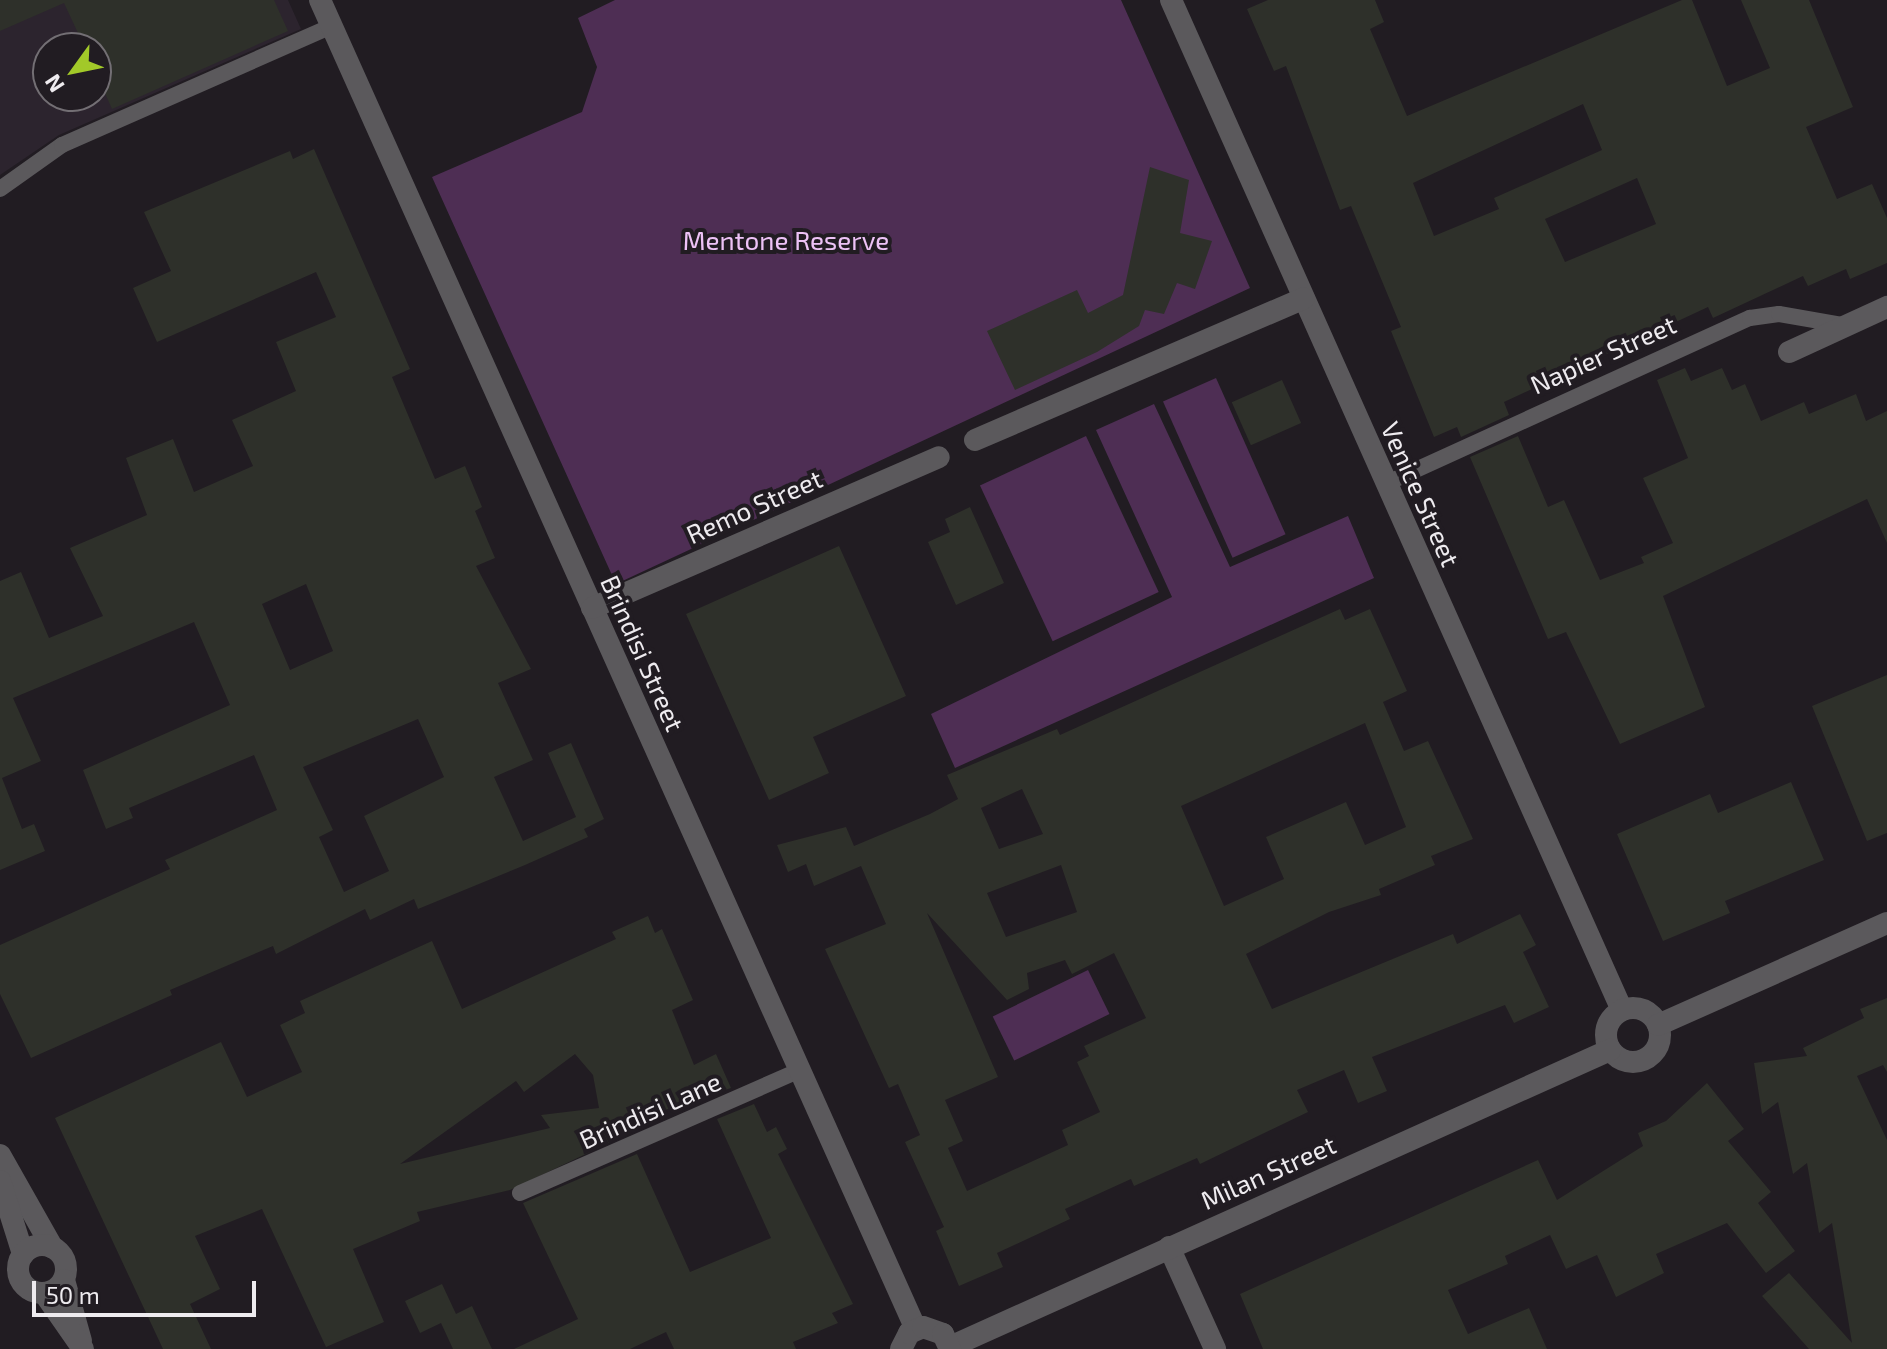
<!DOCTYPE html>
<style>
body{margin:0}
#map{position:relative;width:1887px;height:1349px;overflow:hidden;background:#211c22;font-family:"Exo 2",sans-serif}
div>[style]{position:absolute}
.built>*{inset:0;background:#2c242e}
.green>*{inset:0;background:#4e2e54;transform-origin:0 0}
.building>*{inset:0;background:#2e302a;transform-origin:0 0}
.service>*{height:16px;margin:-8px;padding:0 8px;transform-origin:8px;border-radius:8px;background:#5b595c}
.minor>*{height:22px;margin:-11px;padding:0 11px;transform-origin:11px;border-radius:11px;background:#5b595c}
.minor>.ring{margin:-11px;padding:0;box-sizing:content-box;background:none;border:22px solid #5b595c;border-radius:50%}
span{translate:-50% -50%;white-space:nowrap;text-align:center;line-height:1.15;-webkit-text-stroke:8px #211c22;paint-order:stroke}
.park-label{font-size:26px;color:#edc2f6}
.street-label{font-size:26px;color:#eeebef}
.north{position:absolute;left:32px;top:32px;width:80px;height:80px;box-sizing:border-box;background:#211c22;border:2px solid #736f74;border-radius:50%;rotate:237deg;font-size:22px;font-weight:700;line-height:32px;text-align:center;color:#eeebef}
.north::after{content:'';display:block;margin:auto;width:28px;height:36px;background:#a2c929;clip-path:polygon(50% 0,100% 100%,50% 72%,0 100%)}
.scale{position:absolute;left:32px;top:1281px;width:224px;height:36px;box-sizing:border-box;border:4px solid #eeebef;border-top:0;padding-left:10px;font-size:24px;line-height:28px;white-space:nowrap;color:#eeebef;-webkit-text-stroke:6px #211c22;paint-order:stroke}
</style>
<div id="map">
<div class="built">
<i style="clip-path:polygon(evenodd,0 0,288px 0,301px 29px,59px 135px,0 175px,0 0,48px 48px,96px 48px,96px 96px,48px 96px,48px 48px)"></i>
</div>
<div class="green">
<i style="clip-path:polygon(615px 0,1121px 0,1250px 288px,616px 584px,432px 177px,582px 112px,597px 67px,578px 18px)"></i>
<i style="left:1216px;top:378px;width:171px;height:58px;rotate:66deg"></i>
<i style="clip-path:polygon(1154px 404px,1230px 567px,1348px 516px,1374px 578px,955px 768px,931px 714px,1172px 597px,1096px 430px)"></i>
<i style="left:1086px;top:436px;width:172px;height:117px;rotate:65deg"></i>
<i style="left:1088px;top:970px;width:49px;height:106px;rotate:64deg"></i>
</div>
<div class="building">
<i style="clip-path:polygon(0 0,274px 0,288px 31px,112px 109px,96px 73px,96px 48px,85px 48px,64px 3px,0 31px)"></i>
<i style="clip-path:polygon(evenodd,1268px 0,1375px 0,1384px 22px,1370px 29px,1407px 116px,1682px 0,1692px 0,1727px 86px,1770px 68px,1741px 0,1809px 0,1853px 107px,1806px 127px,1837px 199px,1872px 184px,1887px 218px,1887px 263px,1850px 279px,1846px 269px,1808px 286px,1803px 276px,1713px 318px,1708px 307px,1504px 402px,1509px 415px,1461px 437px,1457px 427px,1434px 437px,1391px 331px,1401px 327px,1351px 206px,1340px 210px,1286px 66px,1274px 71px,1247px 9px,1268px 0,1583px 104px,1602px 150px,1494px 198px,1499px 209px,1434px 236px,1413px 183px,1583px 104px,1268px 0,1637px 178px,1656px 224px,1565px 262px,1545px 219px,1637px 178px)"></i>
<i style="clip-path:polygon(evenodd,314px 149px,410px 369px,392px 377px,435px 479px,465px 466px,482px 507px,475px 511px,495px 558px,476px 566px,531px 669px,498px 683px,533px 760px,494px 777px,523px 841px,576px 817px,548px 753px,571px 743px,604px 819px,584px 829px,588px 837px,525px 865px,418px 909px,414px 899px,370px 920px,365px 909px,276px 954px,273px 946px,170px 990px,172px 995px,31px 1058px,0 994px,0 945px,170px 869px,165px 860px,277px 810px,254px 755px,129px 808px,133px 818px,106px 829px,83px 770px,230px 705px,194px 622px,13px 698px,41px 761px,2px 778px,22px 829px,34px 824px,45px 851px,0 870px,0 581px,21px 572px,49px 638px,103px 616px,70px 548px,147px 515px,126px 458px,173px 439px,194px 492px,253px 466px,232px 420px,296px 391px,276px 342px,336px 317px,316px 272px,157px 342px,133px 288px,171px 271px,144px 212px,290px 151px,293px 159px,314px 149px,306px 584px,333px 651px,290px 670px,262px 604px,306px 584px,314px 149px,418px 719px,444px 777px,364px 816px,389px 871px,344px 892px,319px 837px,333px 830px,303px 767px,418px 719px)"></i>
<i style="clip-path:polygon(1150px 167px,1189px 180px,1180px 233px,1212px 241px,1195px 289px,1177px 283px,1164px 314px,1145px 310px,1139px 326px,1097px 352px,1015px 390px,987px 331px,1077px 290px,1088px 313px,1123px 295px)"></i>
<i style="clip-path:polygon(1685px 368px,1691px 381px,1722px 368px,1732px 390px,1745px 384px,1761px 421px,1804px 402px,1809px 414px,1856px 394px,1866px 421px,1887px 411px,1887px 543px,1867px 499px,1663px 596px,1705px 707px,1620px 744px,1566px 632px,1548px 639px,1470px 457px,1518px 436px,1548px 507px,1564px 500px,1600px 580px,1644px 563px,1641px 557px,1673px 543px,1643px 478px,1688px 458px,1657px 380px)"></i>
<i style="left:1282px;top:380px;width:47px;height:55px;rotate:66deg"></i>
<i style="clip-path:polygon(970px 507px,1004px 583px,956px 605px,928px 542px,950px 532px,945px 519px)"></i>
<i style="clip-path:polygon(839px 546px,906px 696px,813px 737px,829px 773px,769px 800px,686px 614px)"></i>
<i style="clip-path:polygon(evenodd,1340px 609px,1345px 620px,1370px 609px,1407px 691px,1383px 702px,1404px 751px,1428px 741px,1473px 839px,1431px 856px,1435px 865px,1379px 889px,1381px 895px,1329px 912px,1246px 954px,1272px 1009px,1453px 934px,1457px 944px,1520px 914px,1536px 945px,1523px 952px,1549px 1007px,1514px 1023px,1505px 1005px,1372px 1057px,1387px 1091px,1358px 1103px,1344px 1070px,1297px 1090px,1308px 1112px,1200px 1164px,1197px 1158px,1134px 1186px,1131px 1179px,1065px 1209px,1070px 1219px,997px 1253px,1003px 1267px,959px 1286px,936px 1231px,944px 1227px,905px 1142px,920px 1135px,898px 1084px,889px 1088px,825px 949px,886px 924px,861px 866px,814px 886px,806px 864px,788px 872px,777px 845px,846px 827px,854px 846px,930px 814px,958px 799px,947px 775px,1057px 729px,1060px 735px,1340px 609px,1365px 723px,1406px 827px,1365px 845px,1346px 802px,1266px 837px,1284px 879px,1224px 906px,1181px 806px,1365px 723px,1340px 609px,1022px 789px,1043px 834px,999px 849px,981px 808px,1022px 789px,1340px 609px,1061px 865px,1077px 912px,1006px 937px,987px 893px,1061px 865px,1340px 609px,927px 913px,1007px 1000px,1029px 989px,1027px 973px,1065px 960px,1072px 974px,1114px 953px,1146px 1018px,1084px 1046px,1089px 1056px,1077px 1062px,1100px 1112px,1062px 1130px,1068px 1145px,967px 1191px,948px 1148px,963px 1141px,945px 1100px,998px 1077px,927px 913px)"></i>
<i style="clip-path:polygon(1887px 675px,1887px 833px,1867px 841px,1812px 706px)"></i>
<i style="clip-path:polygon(1791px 782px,1824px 860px,1725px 901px,1730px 913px,1663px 941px,1617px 834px,1710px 794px,1718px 813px)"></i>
<i style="clip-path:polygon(evenodd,648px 916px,655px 933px,662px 929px,693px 1000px,672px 1010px,694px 1065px,716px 1054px,731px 1088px,623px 1124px,628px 1134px,510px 1190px,417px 1212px,420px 1221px,353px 1249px,384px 1322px,326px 1347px,262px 1209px,195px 1236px,220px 1289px,190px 1304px,211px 1349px,163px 1349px,55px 1118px,221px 1042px,247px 1097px,302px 1072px,280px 1025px,305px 1013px,300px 1001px,432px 941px,462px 1009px,616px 939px,612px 932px,648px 916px,575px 1054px,593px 1075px,599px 1108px,541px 1115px,550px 1128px,400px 1164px,516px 1081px,524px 1092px,575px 1054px)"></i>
<i style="clip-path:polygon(1887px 998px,1887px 1072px,1883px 1065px,1857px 1076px,1887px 1140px,1887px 1349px,1809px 1349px,1762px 1296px,1789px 1273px,1852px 1343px,1832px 1223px,1819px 1233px,1807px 1163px,1793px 1174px,1778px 1102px,1762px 1114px,1754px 1063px,1807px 1056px,1803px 1048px,1864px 1018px,1860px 1009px)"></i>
<i style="clip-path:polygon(1707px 1083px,1744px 1129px,1728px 1141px,1771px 1192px,1758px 1203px,1795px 1251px,1766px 1273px,1727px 1223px,1656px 1254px,1664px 1273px,1616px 1297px,1597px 1255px,1566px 1269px,1550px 1235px,1505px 1256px,1508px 1264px,1448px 1290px,1468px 1334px,1529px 1308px,1547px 1349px,1263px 1349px,1240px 1294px,1538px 1160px,1557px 1200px,1643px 1146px,1638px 1133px,1666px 1121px)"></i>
<i style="clip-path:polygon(754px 1104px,767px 1132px,776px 1127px,787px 1149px,778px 1154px,853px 1304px,832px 1313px,838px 1323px,793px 1342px,796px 1349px,674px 1349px,666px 1332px,630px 1349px,514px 1349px,578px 1319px,523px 1203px,637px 1154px,690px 1272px,771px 1238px,717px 1119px)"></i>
<i style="clip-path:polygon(442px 1284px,456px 1314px,472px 1306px,492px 1349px,453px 1349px,441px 1323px,420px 1333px,405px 1301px)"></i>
</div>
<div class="service">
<i style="left:0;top:189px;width:76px;rotate:-35.4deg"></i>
<i style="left:62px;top:145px;width:295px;rotate:-23.8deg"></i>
<i style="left:1385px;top:484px;width:401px;rotate:-24.5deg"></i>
<i style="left:1750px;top:318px;width:29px;rotate:-8deg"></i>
<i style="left:1779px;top:314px;width:65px;rotate:9.8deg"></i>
<i style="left:520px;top:1193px;width:306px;rotate:-23.7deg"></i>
</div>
<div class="minor">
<i style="left:320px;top:0;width:1457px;rotate:65.85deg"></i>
<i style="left:1171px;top:0;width:1106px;rotate:65.94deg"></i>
<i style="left:1789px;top:352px;width:108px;rotate:-24.7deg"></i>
<i style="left:975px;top:440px;width:358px;rotate:-23.3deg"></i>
<i style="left:592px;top:608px;width:378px;rotate:-23.5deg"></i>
<i class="ring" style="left:1606px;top:1008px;width:32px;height:32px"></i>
<i style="left:1658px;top:1025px;width:251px;rotate:-24deg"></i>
<i style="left:0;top:1155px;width:106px;rotate:60.5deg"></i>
<i style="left:0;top:1181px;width:77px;rotate:72.5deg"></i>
<i class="ring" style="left:18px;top:1245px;width:26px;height:26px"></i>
<i style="left:1169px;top:1247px;width:112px;rotate:65.7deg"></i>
<i style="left:64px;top:1280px;width:63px;rotate:74.4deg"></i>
<i style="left:44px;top:1293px;width:68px;rotate:55.1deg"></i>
<i style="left:950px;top:1347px;width:724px;rotate:-24.23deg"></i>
<i style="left:901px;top:1349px;width:18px;rotate:-63deg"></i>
<i style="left:909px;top:1333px;width:15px;rotate:-23deg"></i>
<i style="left:923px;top:1327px;width:21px;rotate:19deg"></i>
<i style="left:943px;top:1334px;width:17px;rotate:65deg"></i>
</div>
<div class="park-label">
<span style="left:786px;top:240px">Mentone Reserve</span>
</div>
<div class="street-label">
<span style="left:1603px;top:354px;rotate:-24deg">Napier Street</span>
<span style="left:1421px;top:494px;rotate:66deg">Venice Street</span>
<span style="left:754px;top:506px;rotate:-24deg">Remo Street</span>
<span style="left:643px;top:653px;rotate:66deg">Brindisi Street</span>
<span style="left:650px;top:1110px;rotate:-24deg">Brindisi Lane</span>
<span style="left:1268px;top:1172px;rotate:-24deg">Milan Street</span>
</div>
<div class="north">N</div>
<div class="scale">50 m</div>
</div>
